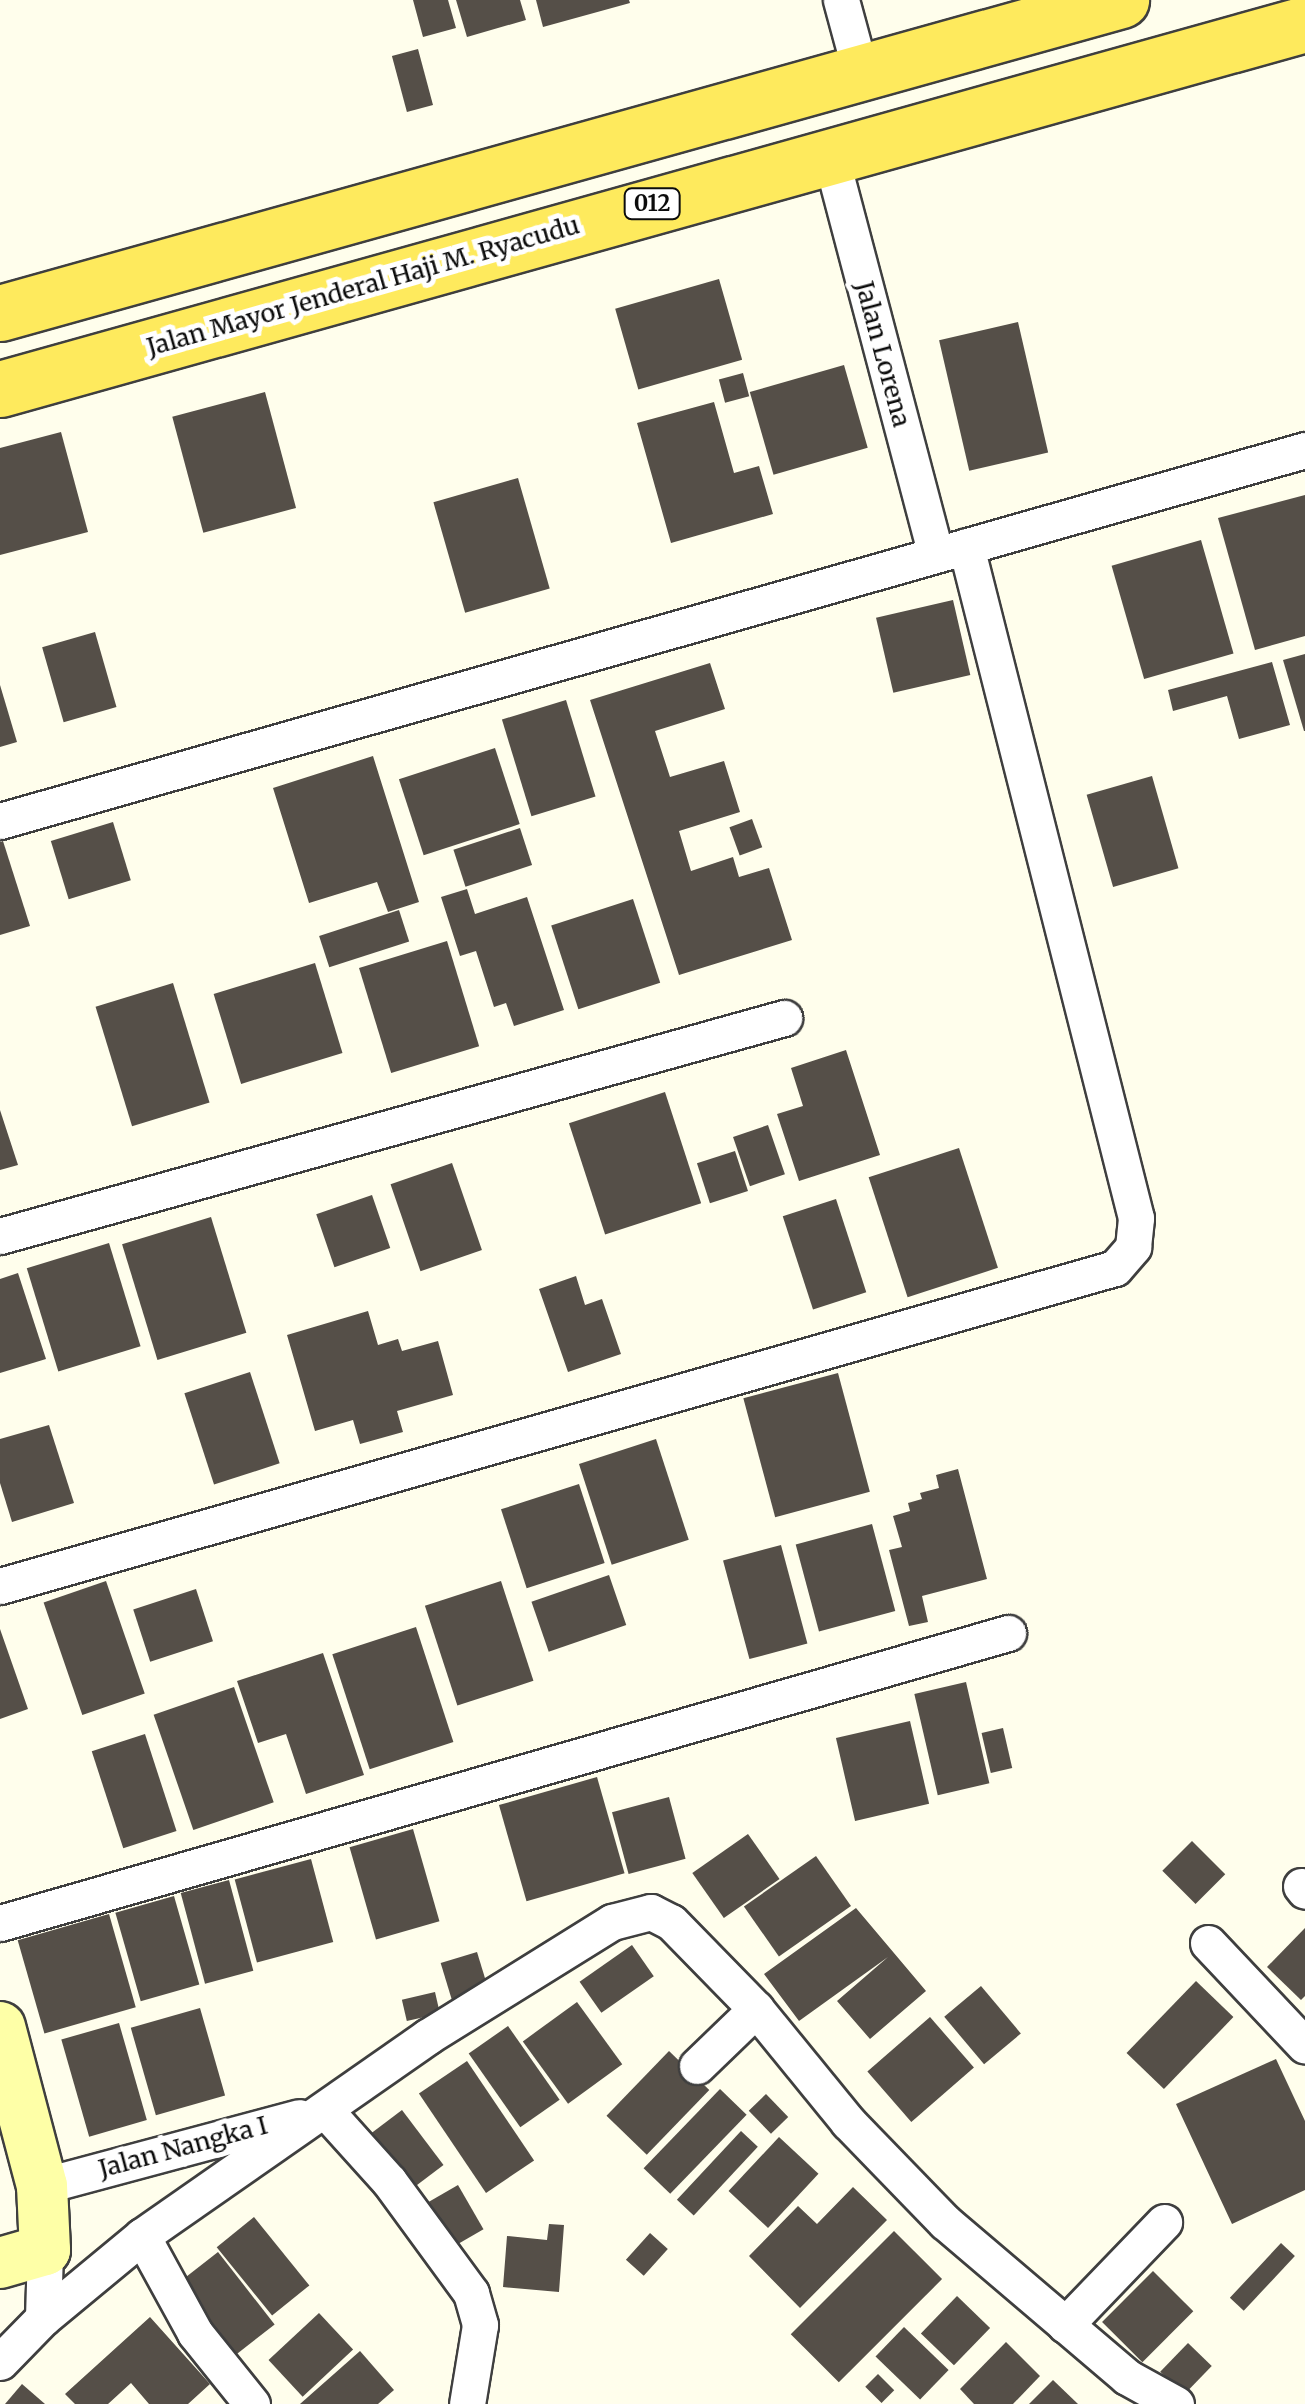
<!DOCTYPE html>
<style>
body{margin:0}
#map{position:relative;width:1305px;height:2404px;overflow:hidden;background:#fffeec;font-family:Merriweather,serif}
div>[style]{position:absolute}
.building>*{inset:0;background:#554f48;transform-origin:0 0}
.roads{filter:drop-shadow(2px 0 #3f3f3f) drop-shadow(-2px 0 #3f3f3f) drop-shadow(0 2px #3f3f3f) drop-shadow(0 -2px #3f3f3f)}
.street>*{height:35px;margin:-17.5px;padding:0 17.5px;transform-origin:17.5px;border-radius:17.5px;background:#fff}
.secondary>*{height:50px;margin:-25px;padding:0 25px;transform-origin:25px;border-radius:25px;background:#feffa7}
.primary>*{height:55px;margin:-27.5px;padding:0 27.5px;transform-origin:27.5px;border-radius:27.5px;background:#feea5d}
span{translate:-50% -50%;white-space:nowrap;text-align:center;line-height:1.15;-webkit-text-stroke:10px #fff;paint-order:stroke}
.shield-label span{padding:2px 8px;background:#fff;border:2px solid;border-radius:8px;-webkit-text-stroke-width:0}
.shield-label{font-size:22px;color:#0c0c0c;font-weight:700}
.street-label{font-size:25px;color:#0c0c0c}
</style>
<div id="map">
<div class="building">
<i style="clip-path:polygon(413px 0,448px 0,456px 28px,423px 37px)"></i>
<i style="clip-path:polygon(456px 0,520px 0,526px 20px,467px 37px)"></i>
<i style="clip-path:polygon(536px 0,629px 0,630px 3px,543px 27px)"></i>
<i style="left:418px;top:49px;width:58px;height:27px;rotate:75deg"></i>
<i style="left:719px;top:279px;width:84px;height:108px;rotate:74deg"></i>
<i style="left:1018px;top:322px;width:134px;height:81px;rotate:77deg"></i>
<i style="left:844px;top:365px;width:86px;height:98px;rotate:74deg"></i>
<i style="left:743px;top:373px;width:24px;height:25px;rotate:75deg"></i>
<i style="left:265px;top:392px;width:120px;height:96px;rotate:75deg"></i>
<i style="clip-path:polygon(714px 402px,734px 473px,759px 466px,773px 514px,671px 543px,637px 423px)"></i>
<i style="clip-path:polygon(61px 432px,88px 532px,0 555px,0 448px)"></i>
<i style="left:518px;top:478px;width:115px;height:88px;rotate:74deg"></i>
<i style="clip-path:polygon(1305px 495px,1305px 636px,1255px 650px,1218px 518px)"></i>
<i style="left:1201px;top:540px;width:118px;height:93px;rotate:74deg"></i>
<i style="left:953px;top:600px;width:77px;height:79px;rotate:77deg"></i>
<i style="left:95px;top:632px;width:78px;height:55px;rotate:74deg"></i>
<i style="clip-path:polygon(1305px 654px,1305px 731px,1304px 731px,1283px 660px)"></i>
<i style="clip-path:polygon(1272px 662px,1290px 725px,1239px 739px,1227px 696px,1173px 711px,1168px 690px)"></i>
<i style="clip-path:polygon(710px 663px,725px 709px,655px 731px,670px 777px,724px 761px,740px 812px,679px 831px,691px 871px,733px 857px,739px 877px,769px 868px,792px 940px,679px 975px,590px 700px)"></i>
<i style="clip-path:polygon(0 685px,17px 742px,0 747px)"></i>
<i style="left:566px;top:700px;width:101px;height:67px;rotate:73deg"></i>
<i style="left:495px;top:748px;width:80px;height:101px;rotate:72deg"></i>
<i style="clip-path:polygon(373px 756px,419px 902px,388px 912px,377px 882px,309px 903px,273px 788px)"></i>
<i style="left:1152px;top:776px;width:96px;height:68px;rotate:74deg"></i>
<i style="left:752px;top:819px;width:30px;height:24px;rotate:70deg"></i>
<i style="left:113px;top:822px;width:61px;height:65px;rotate:73deg"></i>
<i style="left:520px;top:828px;width:39px;height:70px;rotate:72deg"></i>
<i style="clip-path:polygon(3px 841px,30px 926px,0 935px,0 842px)"></i>
<i style="clip-path:polygon(467px 889px,475px 914px,527px 897px,564px 1010px,514px 1026px,506px 1003px,494px 1007px,476px 951px,460px 956px,441px 897px)"></i>
<i style="left:633px;top:899px;width:88px;height:86px;rotate:72deg"></i>
<i style="left:399px;top:910px;width:33px;height:84px;rotate:72deg"></i>
<i style="left:447px;top:941px;width:110px;height:92px;rotate:73deg"></i>
<i style="left:315px;top:963px;width:94px;height:106px;rotate:73deg"></i>
<i style="left:173px;top:983px;width:125px;height:81px;rotate:73deg"></i>
<i style="clip-path:polygon(846px 1050px,880px 1155px,799px 1181px,777px 1114px,803px 1106px,791px 1068px)"></i>
<i style="left:665px;top:1092px;width:117px;height:101px;rotate:72deg"></i>
<i style="clip-path:polygon(0 1110px,18px 1165px,0 1170px)"></i>
<i style="left:768px;top:1125px;width:52px;height:37px;rotate:71deg"></i>
<i style="left:959px;top:1148px;width:126px;height:95px;rotate:72deg"></i>
<i style="left:735px;top:1151px;width:42px;height:40px;rotate:72deg"></i>
<i style="left:452px;top:1163px;width:92px;height:65px;rotate:71deg"></i>
<i style="left:372px;top:1195px;width:56px;height:59px;rotate:71deg"></i>
<i style="left:836px;top:1199px;width:98px;height:56px;rotate:72deg"></i>
<i style="left:211px;top:1217px;width:121px;height:93px;rotate:73deg"></i>
<i style="left:109px;top:1243px;width:108px;height:86px;rotate:73deg"></i>
<i style="clip-path:polygon(18px 1273px,46px 1359px,0 1373px,0 1279px)"></i>
<i style="clip-path:polygon(576px 1276px,585px 1305px,602px 1299px,621px 1354px,568px 1372px,539px 1289px)"></i>
<i style="clip-path:polygon(368px 1311px,378px 1345px,398px 1339px,402px 1351px,438px 1341px,453px 1395px,397px 1411px,403px 1432px,360px 1444px,353px 1420px,315px 1431px,287px 1335px)"></i>
<i style="left:250px;top:1372px;width:96px;height:69px;rotate:72deg"></i>
<i style="left:838px;top:1373px;width:123px;height:98px;rotate:75deg"></i>
<i style="clip-path:polygon(49px 1425px,74px 1503px,12px 1522px,0 1483px,0 1439px)"></i>
<i style="left:656px;top:1439px;width:106px;height:81px;rotate:72deg"></i>
<i style="clip-path:polygon(958px 1469px,987px 1579px,922px 1596px,928px 1622px,909px 1626px,889px 1550px,902px 1547px,893px 1516px,910px 1511px,908px 1503px,922px 1499px,920px 1493px,939px 1488px,936px 1475px)"></i>
<i style="left:579px;top:1484px;width:83px;height:82px;rotate:72deg"></i>
<i style="left:872px;top:1524px;width:90px;height:79px;rotate:75deg"></i>
<i style="left:781px;top:1545px;width:102px;height:60px;rotate:75deg"></i>
<i style="left:609px;top:1575px;width:53px;height:82px;rotate:71deg"></i>
<i style="left:106px;top:1581px;width:119px;height:66px;rotate:71deg"></i>
<i style="left:501px;top:1581px;width:105px;height:80px;rotate:72deg"></i>
<i style="left:196px;top:1589px;width:55px;height:66px;rotate:72deg"></i>
<i style="left:416px;top:1627px;width:121px;height:88px;rotate:72deg"></i>
<i style="clip-path:polygon(0 1629px,28px 1709px,0 1719px)"></i>
<i style="clip-path:polygon(323px 1653px,364px 1775px,306px 1794px,286px 1734px,258px 1743px,237px 1681px)"></i>
<i style="left:966px;top:1682px;width:104px;height:53px;rotate:77deg"></i>
<i style="left:234px;top:1687px;width:122px;height:85px;rotate:71deg"></i>
<i style="left:910px;top:1721px;width:85px;height:76px;rotate:77deg"></i>
<i style="left:1003px;top:1728px;width:41px;height:22px;rotate:77deg"></i>
<i style="left:145px;top:1734px;width:102px;height:56px;rotate:72deg"></i>
<i style="left:597px;top:1777px;width:100px;height:102px;rotate:74deg"></i>
<i style="left:669px;top:1797px;width:64px;height:59px;rotate:75deg"></i>
<i style="left:413px;top:1829px;width:96px;height:66px;rotate:74deg"></i>
<i style="left:748px;top:1834px;width:55px;height:68px;rotate:55deg"></i>
<i style="left:1192px;top:1841px;width:47px;height:42px;rotate:45deg"></i>
<i style="left:816px;top:1856px;width:61px;height:88px;rotate:55deg"></i>
<i style="left:311px;top:1859px;width:86px;height:79px;rotate:75deg"></i>
<i style="left:229px;top:1880px;width:94px;height:50px;rotate:75deg"></i>
<i style="left:174px;top:1896px;width:92px;height:61px;rotate:74deg"></i>
<i style="clip-path:polygon(856px 1908px,926px 1991px,870px 2039px,837px 2001px,888px 1957px,799px 2021px,764px 1974px)"></i>
<i style="left:109px;top:1914px;width:97px;height:95px;rotate:74deg"></i>
<i style="clip-path:polygon(1305px 1928px,1305px 1996px,1301px 2000px,1267px 1967px)"></i>
<i style="left:632px;top:1945px;width:38px;height:64px;rotate:55deg"></i>
<i style="left:477px;top:1952px;width:39px;height:38px;rotate:73deg"></i>
<i style="left:1196px;top:1981px;width:52px;height:100px;rotate:44deg"></i>
<i style="left:981px;top:1986px;width:62px;height:48px;rotate:50deg"></i>
<i style="left:435px;top:1992px;width:22px;height:34px;rotate:77deg"></i>
<i style="left:577px;top:2002px;width:77px;height:67px;rotate:54deg"></i>
<i style="left:200px;top:2008px;width:91px;height:72px;rotate:74deg"></i>
<i style="left:930px;top:2017px;width:67px;height:83px;rotate:49deg"></i>
<i style="left:119px;top:2023px;width:101px;height:60px;rotate:74deg"></i>
<i style="left:508px;top:2026px;width:90px;height:48px;rotate:55deg"></i>
<i style="left:669px;top:2051px;width:56px;height:90px;rotate:44deg"></i>
<i style="clip-path:polygon(1276px 2059px,1305px 2121px,1305px 2190px,1232px 2224px,1176px 2104px)"></i>
<i style="left:467px;top:2061px;width:120px;height:58px;rotate:56deg"></i>
<i style="left:720px;top:2089px;width:37px;height:110px;rotate:44deg"></i>
<i style="left:766px;top:2094px;width:32px;height:24px;rotate:46deg"></i>
<i style="left:402px;top:2110px;width:69px;height:46px;rotate:53deg"></i>
<i style="left:741px;top:2131px;width:23px;height:94px;rotate:43deg"></i>
<i style="left:779px;top:2137px;width:54px;height:74px;rotate:43deg"></i>
<i style="left:458px;top:2185px;width:51px;height:37px;rotate:60deg"></i>
<i style="clip-path:polygon(853px 2187px,887px 2220px,800px 2308px,749px 2256px,798px 2206px,817px 2224px)"></i>
<i style="left:254px;top:2217px;width:88px;height:48px;rotate:51deg"></i>
<i style="clip-path:polygon(549px 2224px,564px 2225px,559px 2292px,503px 2287px,507px 2236px,547px 2240px)"></i>
<i style="left:894px;top:2231px;width:68px;height:146px;rotate:45deg"></i>
<i style="left:650px;top:2233px;width:24px;height:36px;rotate:42deg"></i>
<i style="left:1281px;top:2243px;width:19px;height:75px;rotate:43deg"></i>
<i style="left:218px;top:2252px;width:92px;height:50px;rotate:52deg"></i>
<i style="left:1153px;top:2271px;width:57px;height:72px;rotate:45deg"></i>
<i style="left:957px;top:2296px;width:46px;height:52px;rotate:44deg"></i>
<i style="left:319px;top:2313px;width:50px;height:69px;rotate:47deg"></i>
<i style="clip-path:polygon(150px 2317px,210px 2384px,188px 2404px,149px 2404px,131px 2383px,108px 2404px,75px 2404px,65px 2394px)"></i>
<i style="left:904px;top:2327px;width:62px;height:41px;rotate:44deg"></i>
<i style="clip-path:polygon(1006px 2342px,1040px 2376px,1013px 2404px,974px 2404px,960px 2389px)"></i>
<i style="left:1188px;top:2343px;width:33px;height:40px;rotate:44deg"></i>
<i style="clip-path:polygon(360px 2351px,394px 2390px,378px 2404px,300px 2404px)"></i>
<i style="left:878px;top:2374px;width:23px;height:18px;rotate:45deg"></i>
<i style="clip-path:polygon(1053px 2380px,1078px 2404px,1029px 2404px)"></i>
<i style="clip-path:polygon(22px 2384px,45px 2404px,5px 2404px)"></i>
</div>
<div class="roads">
<div class="street">
<i style="left:841px;top:0;width:73px;rotate:74.8deg"></i>
<i style="left:830px;top:154px;width:414px;rotate:75.2deg"></i>
<i style="left:0;top:821px;width:1357px;rotate:-15.87deg"></i>
<i style="left:0;top:1236px;width:814px;rotate:-15.54deg"></i>
<i style="left:0;top:1586px;width:1159px;rotate:-15.92deg"></i>
<i style="left:1115px;top:1268px;width:28px;rotate:-49deg"></i>
<i style="left:1133px;top:1247px;width:29px;rotate:-84deg"></i>
<i style="left:1136px;top:1218px;width:693px;rotate:-104.2deg"></i>
<i style="left:1301px;top:1886px;width:6px;rotate:51deg"></i>
<i style="left:0;top:1923px;width:1049px;rotate:-16.05deg"></i>
<i style="left:1208px;top:1943px;width:141px;rotate:46.7deg"></i>
<i style="left:697px;top:2066px;width:82px;rotate:-44deg"></i>
<i style="left:325px;top:2110px;width:96px;rotate:48deg"></i>
<i style="left:389px;top:2181px;width:139px;rotate:53.8deg"></i>
<i style="left:471px;top:2293px;width:33px;rotate:74deg"></i>
<i style="left:480px;top:2325px;width:80px;rotate:99.3deg"></i>
<i style="left:42px;top:2186px;width:266px;rotate:-15deg"></i>
<i style="left:142px;top:2236px;width:111px;rotate:61.3deg"></i>
<i style="left:195px;top:2333px;width:91px;rotate:51.2deg"></i>
<i style="left:43px;top:2318px;width:129px;rotate:-39.6deg"></i>
<i style="left:142px;top:2236px;width:348px;rotate:-34.9deg"></i>
<i style="left:427px;top:2037px;width:218px;rotate:-31.9deg"></i>
<i style="left:612px;top:1922px;width:40px;rotate:-14.4deg"></i>
<i style="left:651px;top:1912px;width:22px;rotate:27deg"></i>
<i style="left:671px;top:1922px;width:122px;rotate:45.7deg"></i>
<i style="left:756px;top:2009px;width:146px;rotate:50.8deg"></i>
<i style="left:848px;top:2122px;width:139px;rotate:45.9deg"></i>
<i style="left:945px;top:2222px;width:239px;rotate:40.4deg"></i>
<i style="left:1127px;top:2377px;width:56px;rotate:28.9deg"></i>
<i style="left:1065px;top:2325px;width:143px;rotate:-46.1deg"></i>
<i style="left:0;top:2362px;width:62px;rotate:-45.7deg"></i>
<i style="left:43px;top:2318px;width:68px;rotate:-88.3deg"></i>
</div>
<div class="secondary">
<i style="left:0;top:2027px;width:164px;rotate:75.2deg"></i>
<i style="left:42px;top:2186px;width:64px;rotate:87.3deg"></i>
<i style="left:45px;top:2250px;width:47px;rotate:163.9deg"></i>
</div>
<div class="primary">
<i style="left:0;top:313px;width:1164px;rotate:-15.6deg"></i>
<i style="left:0;top:389px;width:1355px;rotate:-15.63deg"></i>
</div>
</div>
<div class="shield-label">
<span style="left:652px;top:204px">012</span>
</div>
<div class="street-label">
<span style="left:363px;top:286px;rotate:-16deg">Jalan Mayor Jenderal Haji M. Ryacudu</span>
<span style="left:883px;top:354px;rotate:75deg">Jalan Lorena</span>
<span style="left:183px;top:2147px;rotate:-15deg">Jalan Nangka I</span>
</div>
</div>
